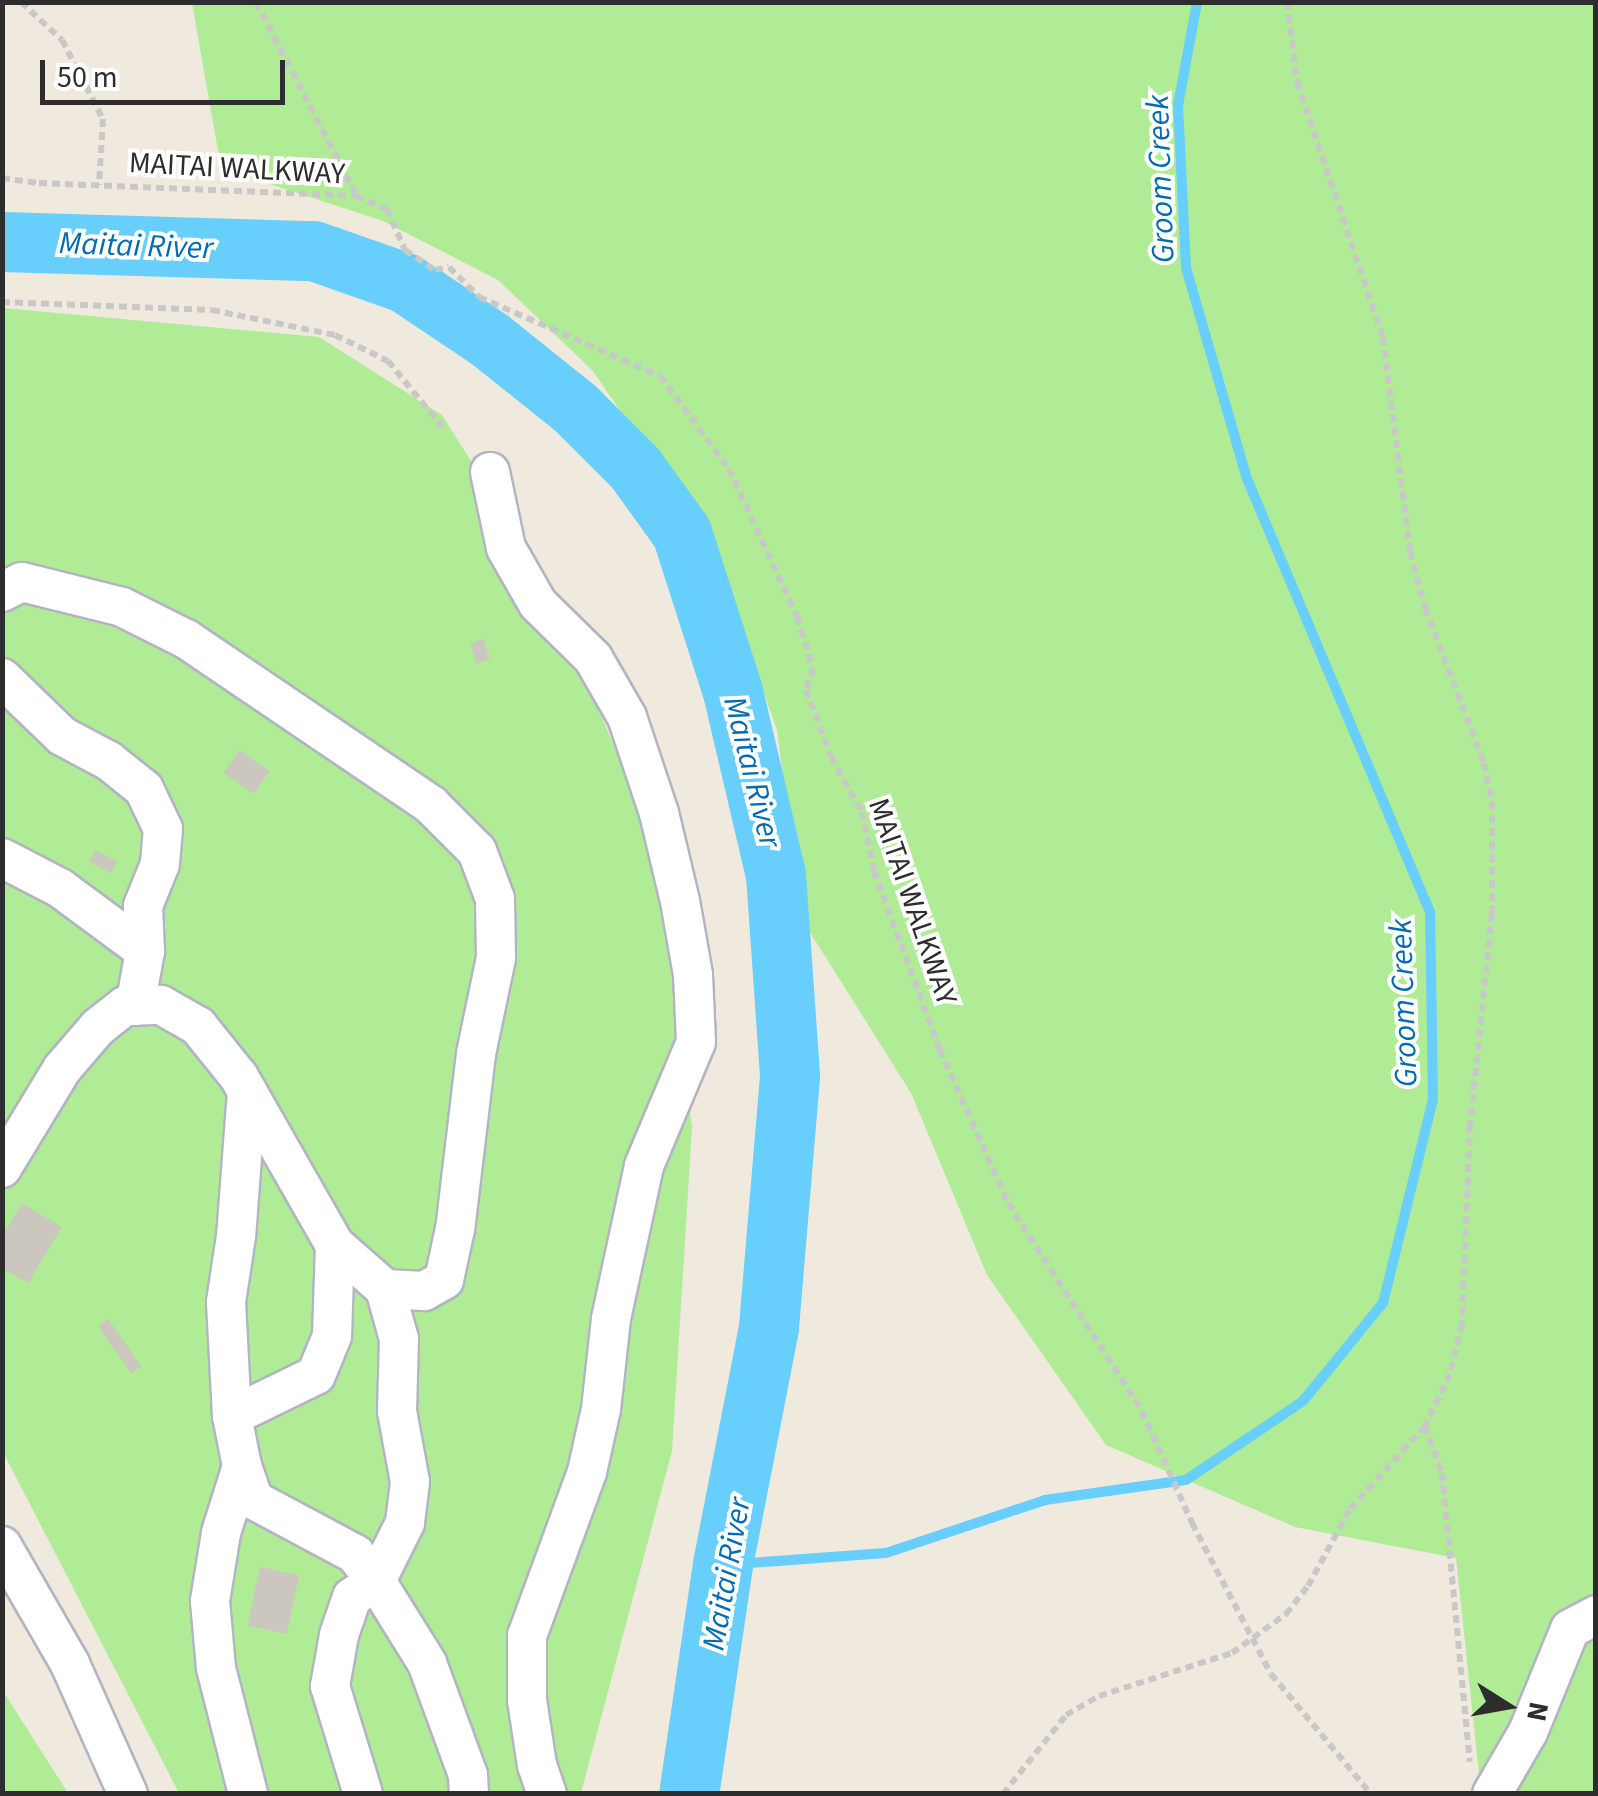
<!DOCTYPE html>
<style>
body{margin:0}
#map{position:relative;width:1598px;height:1796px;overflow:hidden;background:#f0e9de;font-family:"Source Sans 3",sans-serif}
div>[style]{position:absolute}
.green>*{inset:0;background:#b0eb96}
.stream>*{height:10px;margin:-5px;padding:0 5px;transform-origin:5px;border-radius:5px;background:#68cefb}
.river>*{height:60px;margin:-30px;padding:0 30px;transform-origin:30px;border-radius:30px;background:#68cefb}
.building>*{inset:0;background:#cbc6be;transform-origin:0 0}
.path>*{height:6px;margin-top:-3px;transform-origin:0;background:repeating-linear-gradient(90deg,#c8c8c8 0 8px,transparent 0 13px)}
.roads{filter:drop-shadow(2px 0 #b2b4c2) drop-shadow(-2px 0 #b2b4c2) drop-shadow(0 2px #b2b4c2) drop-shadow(0 -2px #b2b4c2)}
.minor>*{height:38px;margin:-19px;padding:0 19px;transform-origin:19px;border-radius:19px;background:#fff}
span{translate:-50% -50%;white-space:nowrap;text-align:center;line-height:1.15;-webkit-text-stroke:8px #fff;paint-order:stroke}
.street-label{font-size:30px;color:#2d2d2d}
.water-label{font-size:32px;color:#006bae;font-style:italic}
.frame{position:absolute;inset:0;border:5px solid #2d2d2d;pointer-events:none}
.north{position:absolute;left:1458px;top:1656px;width:100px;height:100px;-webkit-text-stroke:8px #fff;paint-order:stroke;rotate:101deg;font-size:28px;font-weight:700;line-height:40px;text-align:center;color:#2d2d2d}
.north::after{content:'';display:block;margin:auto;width:35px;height:45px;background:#2d2d2d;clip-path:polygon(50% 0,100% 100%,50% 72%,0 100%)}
.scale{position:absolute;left:40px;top:60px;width:245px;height:45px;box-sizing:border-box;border:5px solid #2d2d2d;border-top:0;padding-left:12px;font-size:30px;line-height:35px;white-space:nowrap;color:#2d2d2d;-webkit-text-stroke:8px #fff;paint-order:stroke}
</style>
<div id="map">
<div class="green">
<i style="clip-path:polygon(192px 3px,1595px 3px,1595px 1793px,1481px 1793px,1456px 1558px,1295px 1527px,1106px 1445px,987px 1275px,911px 1093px,801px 918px,777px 730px,711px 543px,593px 371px,498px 280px,383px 221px,221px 168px)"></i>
<i style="clip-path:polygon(3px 308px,319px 337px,442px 415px,540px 570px,653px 839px,692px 1127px,672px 1451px,581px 1793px,179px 1793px,3px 1452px)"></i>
<i style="clip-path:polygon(3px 1691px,68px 1793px,3px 1793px)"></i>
</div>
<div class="stream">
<i style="left:723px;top:1565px;width:163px;rotate:-4.2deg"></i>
<i style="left:886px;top:1553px;width:168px;rotate:-18.4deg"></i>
<i style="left:1045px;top:1500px;width:142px;rotate:-8.1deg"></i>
<i style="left:1186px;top:1480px;width:141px;rotate:-34deg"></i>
<i style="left:1303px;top:1401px;width:127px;rotate:-50.8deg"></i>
<i style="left:1383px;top:1303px;width:210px;rotate:-76.2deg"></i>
<i style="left:1433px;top:1099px;width:187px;rotate:-90.9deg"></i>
<i style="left:1430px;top:912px;width:470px;rotate:-112.9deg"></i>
<i style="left:1247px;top:479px;width:220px;rotate:-106.1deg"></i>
<i style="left:1186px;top:268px;width:163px;rotate:-92.8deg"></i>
<i style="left:1178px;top:105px;width:105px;rotate:-79.5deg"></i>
</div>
<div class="river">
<i style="left:2px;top:242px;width:312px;rotate:1.7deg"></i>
<i style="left:314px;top:251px;width:96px;rotate:19.4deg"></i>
<i style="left:405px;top:283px;width:102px;rotate:33.8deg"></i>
<i style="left:490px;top:340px;width:109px;rotate:38.7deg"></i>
<i style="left:575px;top:408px;width:85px;rotate:45deg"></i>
<i style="left:635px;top:468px;width:80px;rotate:54.1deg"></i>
<i style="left:682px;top:533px;width:167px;rotate:72.2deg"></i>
<i style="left:733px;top:692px;width:188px;rotate:76.8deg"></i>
<i style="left:776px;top:875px;width:202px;rotate:86deg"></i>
<i style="left:790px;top:1077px;width:252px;rotate:94.8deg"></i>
<i style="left:769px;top:1328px;width:241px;rotate:101deg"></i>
<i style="left:723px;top:1565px;width:232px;rotate:98.4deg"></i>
</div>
<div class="building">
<i style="left:483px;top:639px;width:21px;height:14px;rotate:71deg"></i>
<i style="left:239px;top:750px;width:37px;height:28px;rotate:34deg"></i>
<i style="left:95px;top:850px;width:25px;height:13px;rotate:27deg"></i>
<i style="clip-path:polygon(22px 1203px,62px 1227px,28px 1283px,2px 1268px,2px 1226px,7px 1228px)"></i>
<i style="left:108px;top:1319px;width:58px;height:12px;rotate:55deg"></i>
<i style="left:260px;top:1567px;width:40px;height:60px;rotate:12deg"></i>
</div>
<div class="path">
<i style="left:21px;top:2px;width:56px;rotate:42.8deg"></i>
<i style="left:62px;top:40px;width:89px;rotate:62.6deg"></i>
<i style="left:103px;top:119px;width:66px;rotate:93.5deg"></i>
<i style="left:256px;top:2px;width:217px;rotate:62.6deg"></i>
<i style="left:1287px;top:2px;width:81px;rotate:82.9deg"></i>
<i style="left:1297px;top:82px;width:269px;rotate:71.4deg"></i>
<i style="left:1383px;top:337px;width:217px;rotate:82.8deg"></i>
<i style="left:1410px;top:552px;width:58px;rotate:75deg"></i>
<i style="left:1425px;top:608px;width:166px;rotate:69.2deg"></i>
<i style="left:1484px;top:763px;width:40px;rotate:78deg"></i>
<i style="left:1492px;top:802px;width:111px;rotate:90deg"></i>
<i style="left:1492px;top:913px;width:213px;rotate:95.9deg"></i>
<i style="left:1470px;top:1125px;width:199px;rotate:92.3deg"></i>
<i style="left:1462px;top:1324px;width:51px;rotate:103.5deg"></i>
<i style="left:1450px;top:1374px;width:58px;rotate:115.7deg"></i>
<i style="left:1425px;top:1426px;width:50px;rotate:70.1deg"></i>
<i style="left:1442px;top:1473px;width:290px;rotate:84.5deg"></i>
<i style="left:2px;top:178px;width:37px;rotate:8deg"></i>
<i style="left:39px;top:183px;width:317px;rotate:2.3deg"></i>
<i style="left:356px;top:196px;width:34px;rotate:23deg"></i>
<i style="left:387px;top:209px;width:45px;rotate:66.3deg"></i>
<i style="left:405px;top:250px;width:36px;rotate:34deg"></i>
<i style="left:435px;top:270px;width:14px;rotate:-12deg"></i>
<i style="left:449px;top:267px;width:42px;rotate:45deg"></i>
<i style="left:479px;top:297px;width:197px;rotate:23.6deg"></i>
<i style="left:660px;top:376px;width:116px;rotate:53.4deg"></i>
<i style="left:729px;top:469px;width:163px;rotate:65.3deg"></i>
<i style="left:797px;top:617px;width:53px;rotate:72.6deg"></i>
<i style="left:813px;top:668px;width:23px;rotate:108deg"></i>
<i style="left:806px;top:690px;width:72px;rotate:69.5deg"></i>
<i style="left:831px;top:757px;width:63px;rotate:60.6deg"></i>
<i style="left:862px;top:812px;width:60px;rotate:78.5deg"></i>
<i style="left:874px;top:871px;width:191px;rotate:69.8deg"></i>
<i style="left:940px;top:1050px;width:167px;rotate:66deg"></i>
<i style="left:1008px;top:1203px;width:247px;rotate:57.2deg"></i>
<i style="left:1142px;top:1411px;width:123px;rotate:65.9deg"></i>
<i style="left:1192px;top:1523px;width:170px;rotate:62.4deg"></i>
<i style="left:1271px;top:1674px;width:156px;rotate:50.2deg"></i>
<i style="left:2px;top:302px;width:210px;rotate:2.2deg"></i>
<i style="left:212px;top:310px;width:126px;rotate:11.5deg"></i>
<i style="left:335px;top:335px;width:59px;rotate:26.1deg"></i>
<i style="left:388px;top:361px;width:88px;rotate:50.5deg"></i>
<i style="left:1003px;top:1794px;width:101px;rotate:-51.4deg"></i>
<i style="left:1066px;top:1715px;width:38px;rotate:-30deg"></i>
<i style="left:1099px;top:1696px;width:140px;rotate:-17.9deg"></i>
<i style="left:1232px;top:1653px;width:67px;rotate:-35.8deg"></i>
<i style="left:1286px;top:1614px;width:36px;rotate:-52deg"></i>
<i style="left:1308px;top:1586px;width:88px;rotate:-61.4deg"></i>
<i style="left:1350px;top:1509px;width:112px;rotate:-47.9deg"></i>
</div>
<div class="roads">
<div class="minor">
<i style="left:490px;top:472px;width:78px;rotate:78.1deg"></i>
<i style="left:506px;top:548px;width:64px;rotate:60.3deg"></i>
<i style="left:538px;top:604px;width:77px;rotate:44.5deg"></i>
<i style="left:593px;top:658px;width:68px;rotate:60deg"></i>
<i style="left:627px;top:717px;width:101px;rotate:71.6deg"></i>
<i style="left:659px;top:813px;width:90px;rotate:76.6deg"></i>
<i style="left:680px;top:901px;width:75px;rotate:80deg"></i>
<i style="left:693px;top:975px;width:67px;rotate:87.4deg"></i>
<i style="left:696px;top:1042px;width:134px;rotate:112.8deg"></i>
<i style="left:644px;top:1166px;width:157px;rotate:102.2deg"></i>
<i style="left:611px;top:1319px;width:91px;rotate:96.3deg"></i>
<i style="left:601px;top:1409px;width:65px;rotate:102.5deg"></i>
<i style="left:587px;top:1472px;width:175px;rotate:110.1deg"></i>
<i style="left:527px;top:1636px;width:64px;rotate:90deg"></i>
<i style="left:527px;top:1700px;width:66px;rotate:81.3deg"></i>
<i style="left:537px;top:1765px;width:31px;rotate:71deg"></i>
<i style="left:2px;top:592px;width:22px;rotate:-27deg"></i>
<i style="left:22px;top:582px;width:103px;rotate:14deg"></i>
<i style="left:122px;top:607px;width:72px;rotate:26.6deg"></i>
<i style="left:186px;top:639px;width:296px;rotate:34.1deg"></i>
<i style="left:431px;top:805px;width:65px;rotate:45deg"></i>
<i style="left:477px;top:851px;width:51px;rotate:69.4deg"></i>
<i style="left:495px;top:899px;width:59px;rotate:89deg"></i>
<i style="left:496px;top:958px;width:98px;rotate:101.8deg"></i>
<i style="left:476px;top:1054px;width:176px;rotate:96.8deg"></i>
<i style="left:455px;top:1229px;width:52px;rotate:102.2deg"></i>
<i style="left:444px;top:1280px;width:23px;rotate:151deg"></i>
<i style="left:424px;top:1291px;width:39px;rotate:-177deg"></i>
<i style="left:2px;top:678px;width:83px;rotate:44deg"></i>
<i style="left:62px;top:736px;width:53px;rotate:28deg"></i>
<i style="left:109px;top:761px;width:45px;rotate:38.7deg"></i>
<i style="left:144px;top:789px;width:44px;rotate:64.6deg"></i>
<i style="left:163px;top:829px;width:35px;rotate:95deg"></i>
<i style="left:160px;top:864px;width:45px;rotate:112deg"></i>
<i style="left:143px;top:906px;width:45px;rotate:87.5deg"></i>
<i style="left:145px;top:951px;width:56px;rotate:100.3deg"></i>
<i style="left:2px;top:858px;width:65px;rotate:27.3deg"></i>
<i style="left:60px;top:888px;width:106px;rotate:36.5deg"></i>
<i style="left:247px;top:1091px;width:145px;rotate:94.3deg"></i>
<i style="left:236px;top:1236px;width:67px;rotate:98.6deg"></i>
<i style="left:226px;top:1302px;width:114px;rotate:87deg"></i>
<i style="left:232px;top:1416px;width:51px;rotate:78.7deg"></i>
<i style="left:242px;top:1466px;width:36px;rotate:71deg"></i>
<i style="left:254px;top:1500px;width:115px;rotate:28.1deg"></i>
<i style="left:355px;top:1554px;width:34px;rotate:52deg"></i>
<i style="left:376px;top:1581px;width:97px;rotate:58.1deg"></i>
<i style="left:427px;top:1663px;width:119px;rotate:69.9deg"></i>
<i style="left:468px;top:1775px;width:19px;rotate:87deg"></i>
<i style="left:2px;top:1168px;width:116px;rotate:-58.8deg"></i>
<i style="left:62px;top:1069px;width:55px;rotate:-49.4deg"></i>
<i style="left:98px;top:1027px;width:34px;rotate:-38deg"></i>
<i style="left:125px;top:1006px;width:36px;rotate:-2deg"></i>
<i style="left:161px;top:1005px;width:43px;rotate:29.6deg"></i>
<i style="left:198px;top:1026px;width:65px;rotate:51.2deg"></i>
<i style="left:239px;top:1077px;width:193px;rotate:60.3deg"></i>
<i style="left:335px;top:1245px;width:67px;rotate:41.3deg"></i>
<i style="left:385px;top:1289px;width:52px;rotate:74.4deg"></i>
<i style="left:399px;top:1339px;width:72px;rotate:91.6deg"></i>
<i style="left:397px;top:1411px;width:72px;rotate:79.6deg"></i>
<i style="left:410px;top:1482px;width:41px;rotate:97deg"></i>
<i style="left:405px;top:1523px;width:65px;rotate:116.6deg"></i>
<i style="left:376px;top:1581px;width:29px;rotate:146deg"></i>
<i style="left:352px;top:1597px;width:40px;rotate:108.9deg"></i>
<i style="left:339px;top:1635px;width:52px;rotate:100deg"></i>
<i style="left:330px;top:1686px;width:113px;rotate:73deg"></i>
<i style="left:232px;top:1416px;width:93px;rotate:-26deg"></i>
<i style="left:316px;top:1375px;width:42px;rotate:-67.7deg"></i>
<i style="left:332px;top:1336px;width:91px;rotate:-88.1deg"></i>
<i style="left:242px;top:1466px;width:70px;rotate:107.4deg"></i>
<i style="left:221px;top:1533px;width:69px;rotate:99.2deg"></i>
<i style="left:210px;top:1601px;width:67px;rotate:84.9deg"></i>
<i style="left:216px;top:1668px;width:130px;rotate:75.7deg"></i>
<i style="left:2px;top:1546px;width:136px;rotate:60deg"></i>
<i style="left:70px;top:1664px;width:142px;rotate:66deg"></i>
<i style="left:1492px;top:1794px;width:72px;rotate:-59.9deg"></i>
<i style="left:1528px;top:1732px;width:111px;rotate:-67.8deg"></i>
<i style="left:1570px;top:1629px;width:30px;rotate:-28deg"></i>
</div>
</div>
<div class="street-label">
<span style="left:237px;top:169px;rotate:3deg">MAITAI WALKWAY</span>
<span style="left:912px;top:902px;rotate:71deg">MAITAI WALKWAY</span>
</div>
<div class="water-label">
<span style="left:1161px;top:179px;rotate:-92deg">Groom Creek</span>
<span style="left:136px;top:246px;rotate:2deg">Maitai River</span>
<span style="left:752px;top:772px;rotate:76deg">Maitai River</span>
<span style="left:1404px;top:1003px;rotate:-92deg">Groom Creek</span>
<span style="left:727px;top:1574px;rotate:-80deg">Maitai River</span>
</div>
<div class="frame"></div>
<div class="north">N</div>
<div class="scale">50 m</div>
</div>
